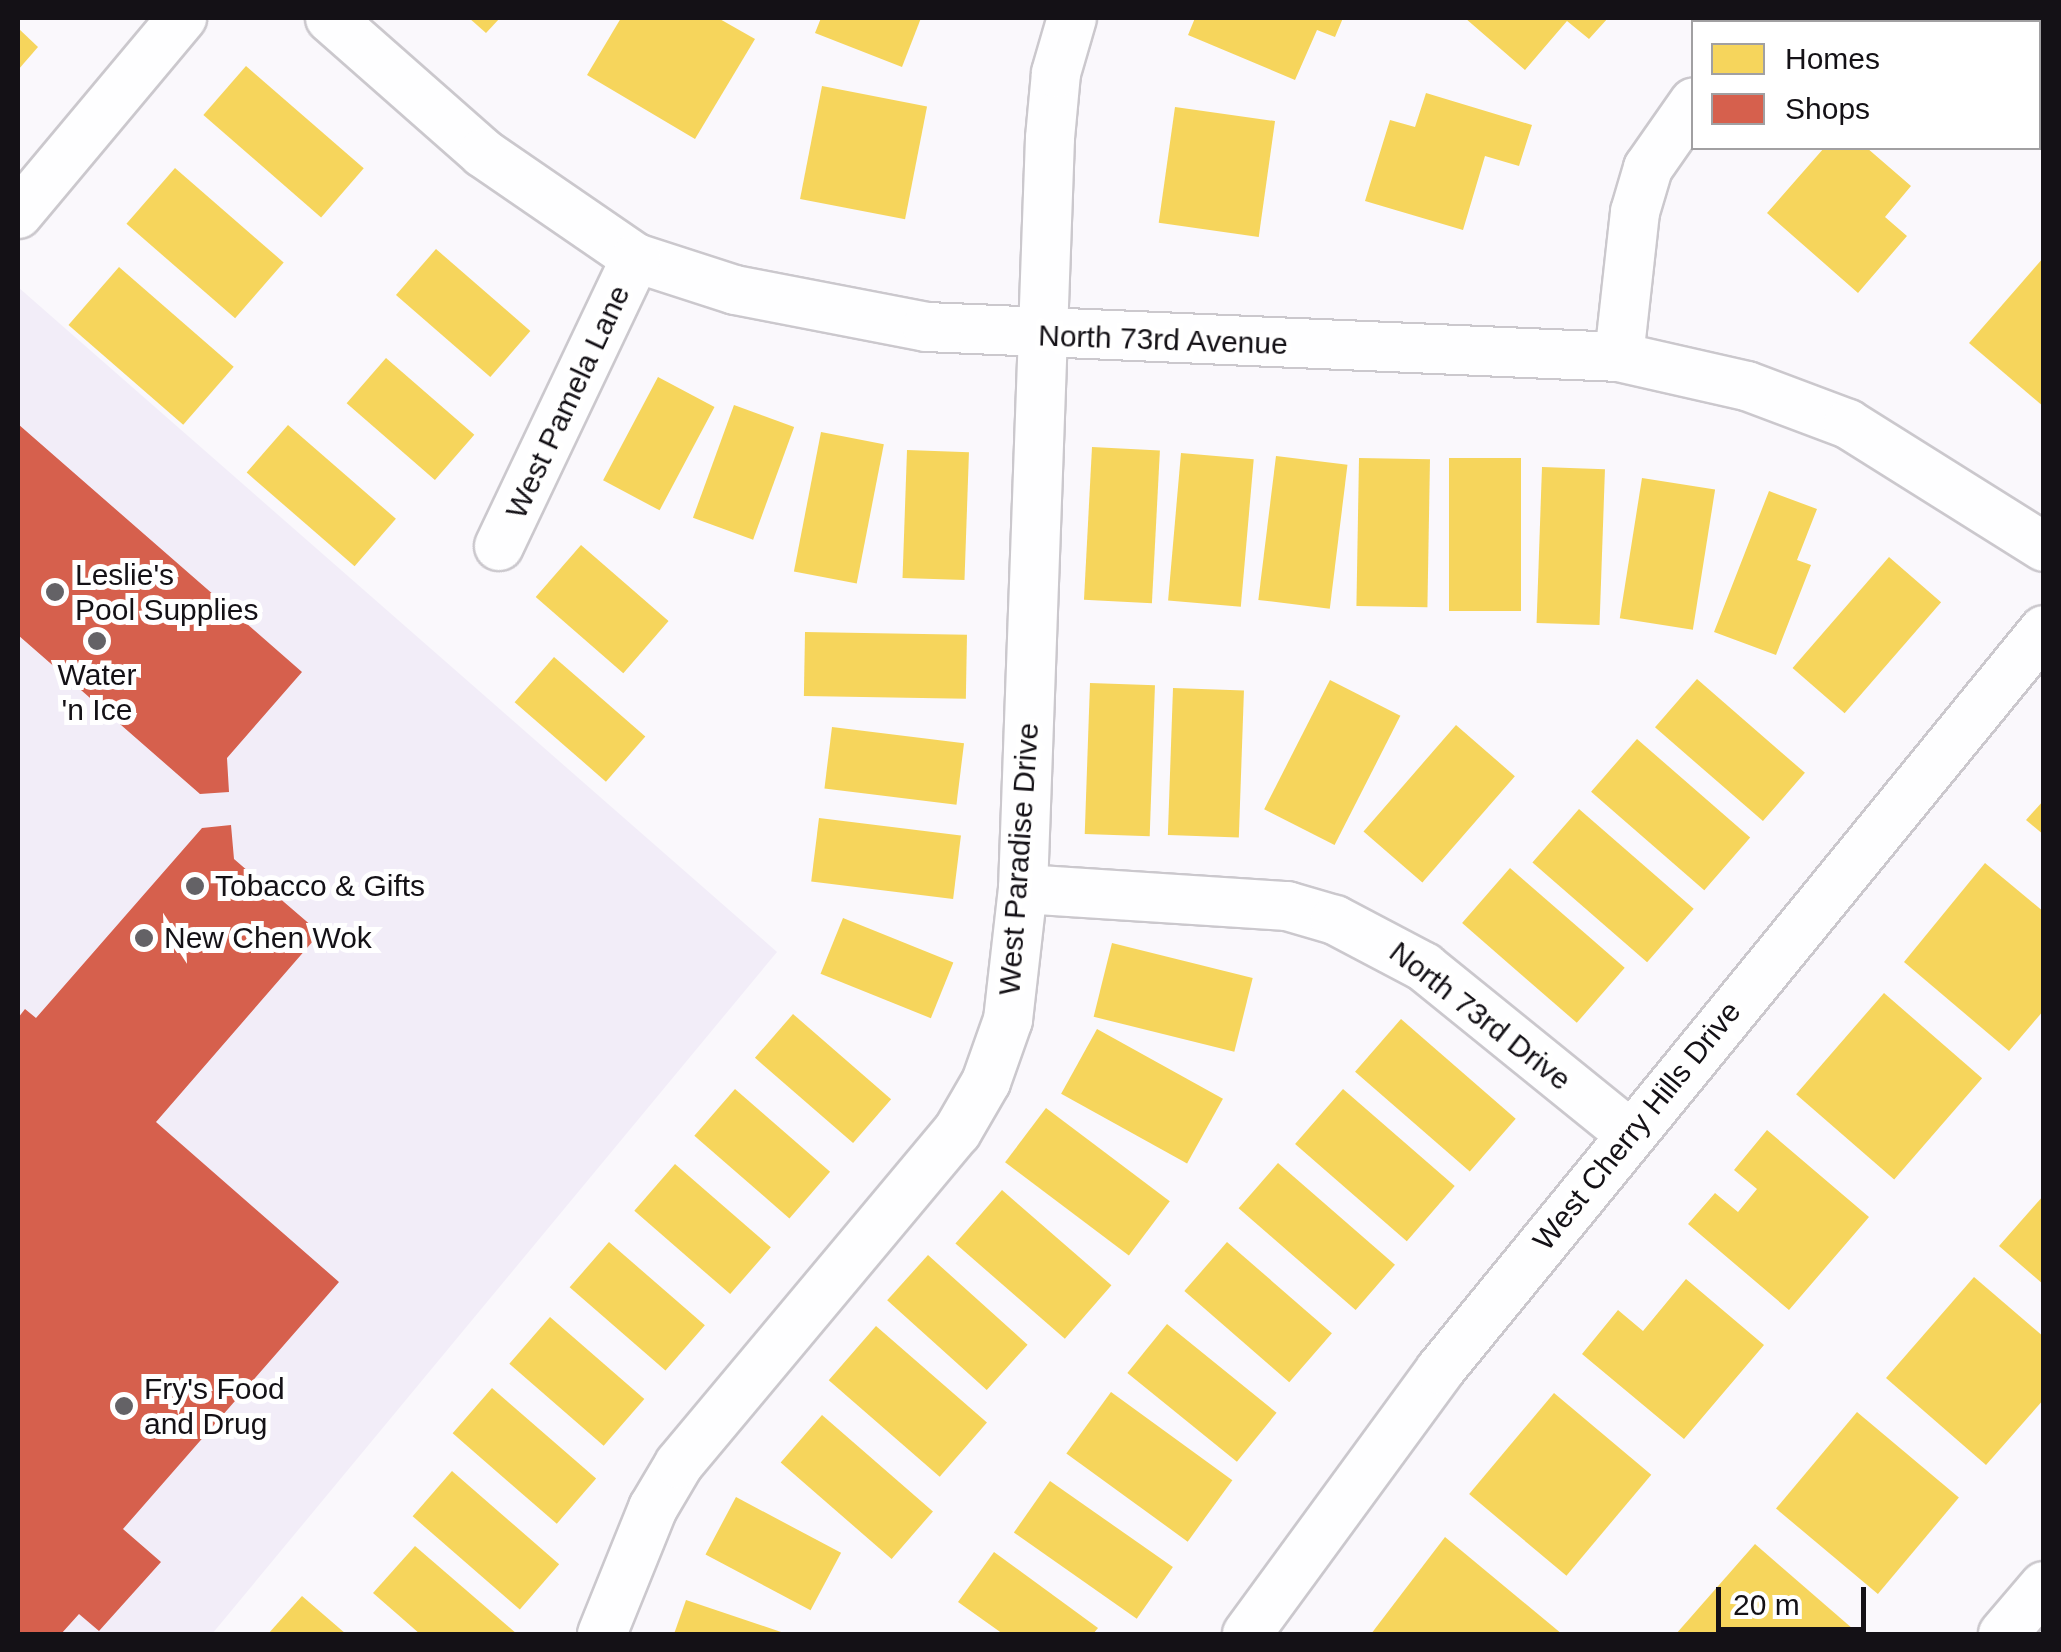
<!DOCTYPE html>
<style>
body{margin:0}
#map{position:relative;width:2061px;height:1652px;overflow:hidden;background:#faf8fc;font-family:Arial,sans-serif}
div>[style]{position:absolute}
.built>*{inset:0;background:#f2edf8}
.homes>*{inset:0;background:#f6d55c;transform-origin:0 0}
.shops>*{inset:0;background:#d6604d}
.roads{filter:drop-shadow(2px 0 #cbc8cd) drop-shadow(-2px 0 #cbc8cd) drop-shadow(0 2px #cbc8cd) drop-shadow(0 -2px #cbc8cd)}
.street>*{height:48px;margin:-24px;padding:0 24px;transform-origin:24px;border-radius:24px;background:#fefeff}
.dots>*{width:28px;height:28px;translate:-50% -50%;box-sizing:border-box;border:5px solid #fff;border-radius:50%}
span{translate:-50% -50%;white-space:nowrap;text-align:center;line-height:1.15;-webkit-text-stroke:10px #fff;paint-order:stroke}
.street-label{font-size:30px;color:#141116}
.poi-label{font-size:30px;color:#141116}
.left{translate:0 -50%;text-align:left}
.frame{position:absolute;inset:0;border:20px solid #141116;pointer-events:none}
.legend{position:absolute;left:1691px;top:20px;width:350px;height:130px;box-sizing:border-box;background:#fff;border:2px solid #a1a0a2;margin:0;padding:12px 18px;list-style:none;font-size:30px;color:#141116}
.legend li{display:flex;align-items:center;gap:20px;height:50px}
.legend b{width:50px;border:2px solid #a1a0a2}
.scale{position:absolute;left:1716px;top:1587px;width:150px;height:45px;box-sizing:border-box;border:5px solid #141116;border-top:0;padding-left:12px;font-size:30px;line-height:35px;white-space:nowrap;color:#141116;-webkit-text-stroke:8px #fff;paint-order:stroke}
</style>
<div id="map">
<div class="built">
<i style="clip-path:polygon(18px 287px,777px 952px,212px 1634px,18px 1634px)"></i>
</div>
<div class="homes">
<i style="clip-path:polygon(469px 18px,500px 18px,486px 33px)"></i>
<i style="clip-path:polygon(621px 18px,718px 18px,755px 39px,695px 139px,587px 75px)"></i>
<i style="clip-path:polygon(821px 18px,921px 18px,902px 67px,815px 33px)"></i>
<i style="clip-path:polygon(1195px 18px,1343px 18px,1335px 37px,1317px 30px,1295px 80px,1188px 35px)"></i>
<i style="clip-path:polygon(1465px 18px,1608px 18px,1589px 39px,1567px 21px,1525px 70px)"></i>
<i style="left:1913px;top:18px;width:83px;height:6px"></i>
<i style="clip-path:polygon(18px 28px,38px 47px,18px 70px)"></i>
<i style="left:246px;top:66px;width:156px;height:65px;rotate:41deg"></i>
<i style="left:822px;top:86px;width:107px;height:115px;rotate:11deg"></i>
<i style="clip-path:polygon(1426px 93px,1532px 125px,1519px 166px,1485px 156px,1463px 230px,1365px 201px,1390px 120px,1415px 127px)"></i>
<i style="left:1175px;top:107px;width:101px;height:117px;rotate:8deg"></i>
<i style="clip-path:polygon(1824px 148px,1867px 148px,1911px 186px,1885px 217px,1907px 236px,1858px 293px,1767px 213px)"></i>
<i style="left:175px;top:168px;width:144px;height:74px;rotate:41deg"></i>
<i style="left:436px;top:249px;width:125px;height:61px;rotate:41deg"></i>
<i style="clip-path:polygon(2044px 257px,2044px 407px,1969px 343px)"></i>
<i style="left:119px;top:267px;width:152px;height:77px;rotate:41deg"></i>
<i style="left:386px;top:358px;width:117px;height:60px;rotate:41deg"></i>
<i style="left:658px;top:377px;width:64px;height:117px;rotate:28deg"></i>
<i style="left:734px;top:405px;width:64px;height:120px;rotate:20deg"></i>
<i style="left:288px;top:425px;width:143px;height:63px;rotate:41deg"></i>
<i style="left:821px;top:432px;width:64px;height:142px;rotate:11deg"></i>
<i style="left:1092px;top:447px;width:68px;height:153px;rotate:3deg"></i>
<i style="left:907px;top:450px;width:62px;height:128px;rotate:2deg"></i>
<i style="left:1181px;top:453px;width:73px;height:148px;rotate:5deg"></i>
<i style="left:1276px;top:456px;width:72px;height:145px;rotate:7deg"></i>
<i style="left:1359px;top:458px;width:71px;height:148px;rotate:1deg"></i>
<i style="left:1449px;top:458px;width:72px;height:153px"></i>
<i style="left:1542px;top:467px;width:63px;height:156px;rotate:2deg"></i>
<i style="left:1642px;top:478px;width:74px;height:142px;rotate:9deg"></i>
<i style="clip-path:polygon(1769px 491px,1817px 509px,1797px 560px,1811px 565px,1776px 655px,1714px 632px)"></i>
<i style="left:581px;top:545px;width:116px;height:69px;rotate:41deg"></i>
<i style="left:1889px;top:557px;width:69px;height:147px;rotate:41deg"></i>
<i style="left:805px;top:632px;width:162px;height:64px;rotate:1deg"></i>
<i style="left:554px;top:657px;width:121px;height:60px;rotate:41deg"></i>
<i style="left:1697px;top:679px;width:143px;height:64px;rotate:41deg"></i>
<i style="left:1330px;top:680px;width:79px;height:145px;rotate:27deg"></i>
<i style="left:1090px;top:683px;width:65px;height:151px;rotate:2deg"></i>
<i style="left:1173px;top:688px;width:71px;height:147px;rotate:2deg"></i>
<i style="left:1456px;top:725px;width:78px;height:141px;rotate:41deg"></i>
<i style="left:832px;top:727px;width:133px;height:62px;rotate:7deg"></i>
<i style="left:1637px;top:739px;width:150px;height:70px;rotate:41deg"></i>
<i style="clip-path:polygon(2044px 800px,2044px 835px,2026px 820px)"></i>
<i style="left:1579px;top:809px;width:152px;height:71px;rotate:41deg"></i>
<i style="left:819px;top:818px;width:143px;height:64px;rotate:7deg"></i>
<i style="clip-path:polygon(1985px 863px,2044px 912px,2044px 1010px,2009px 1051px,1904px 962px)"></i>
<i style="left:1510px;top:868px;width:152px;height:73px;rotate:41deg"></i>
<i style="left:843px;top:918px;width:119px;height:60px;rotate:22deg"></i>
<i style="left:1112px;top:943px;width:145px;height:76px;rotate:14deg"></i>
<i style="left:1884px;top:993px;width:130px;height:134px;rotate:41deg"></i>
<i style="left:793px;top:1014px;width:130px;height:58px;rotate:41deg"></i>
<i style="left:1401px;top:1019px;width:152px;height:70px;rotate:41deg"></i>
<i style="left:1097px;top:1029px;width:144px;height:74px;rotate:29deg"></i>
<i style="left:735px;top:1089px;width:126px;height:62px;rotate:41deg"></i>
<i style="left:1343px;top:1089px;width:148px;height:73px;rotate:41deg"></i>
<i style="left:1046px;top:1108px;width:155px;height:68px;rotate:37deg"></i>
<i style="clip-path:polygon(1767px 1130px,1869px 1217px,1789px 1310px,1688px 1224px,1715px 1193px,1738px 1212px,1757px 1189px,1734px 1170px)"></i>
<i style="left:1278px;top:1163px;width:155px;height:60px;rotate:41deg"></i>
<i style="left:675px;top:1164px;width:127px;height:62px;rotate:41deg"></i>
<i style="left:1002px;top:1190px;width:145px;height:71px;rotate:41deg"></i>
<i style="clip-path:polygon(2044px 1195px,2044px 1285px,1999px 1246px)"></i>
<i style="left:609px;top:1242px;width:127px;height:60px;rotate:41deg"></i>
<i style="left:1227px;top:1242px;width:139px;height:65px;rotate:41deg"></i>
<i style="left:928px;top:1255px;width:134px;height:61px;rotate:42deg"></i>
<i style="clip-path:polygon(1974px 1277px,2044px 1337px,2044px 1399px,1986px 1465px,1886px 1378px)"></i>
<i style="clip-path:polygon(1686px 1279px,1764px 1345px,1684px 1439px,1582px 1354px,1618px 1310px,1643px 1331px)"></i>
<i style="left:550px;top:1317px;width:125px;height:62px;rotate:41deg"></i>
<i style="left:1167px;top:1324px;width:141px;height:63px;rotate:39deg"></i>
<i style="left:876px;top:1326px;width:147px;height:72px;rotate:41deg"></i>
<i style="left:492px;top:1388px;width:138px;height:60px;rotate:41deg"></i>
<i style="left:1111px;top:1392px;width:150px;height:76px;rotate:36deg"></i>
<i style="left:1554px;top:1393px;width:127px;height:132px;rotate:40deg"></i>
<i style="left:1857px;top:1412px;width:133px;height:126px;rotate:40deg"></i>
<i style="left:822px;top:1415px;width:147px;height:63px;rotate:41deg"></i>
<i style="left:452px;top:1471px;width:142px;height:60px;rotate:41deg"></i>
<i style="left:1050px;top:1481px;width:150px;height:63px;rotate:35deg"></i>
<i style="left:736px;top:1497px;width:119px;height:65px;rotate:28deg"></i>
<i style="clip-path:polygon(1445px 1537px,1562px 1634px,1371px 1634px)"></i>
<i style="clip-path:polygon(1755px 1544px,1853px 1629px,1848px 1634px,1676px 1634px)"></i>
<i style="clip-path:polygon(415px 1546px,517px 1634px,420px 1634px,373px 1593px)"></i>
<i style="clip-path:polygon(994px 1552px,1098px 1628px,1093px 1634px,1003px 1634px,958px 1602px)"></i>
<i style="clip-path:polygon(302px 1596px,346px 1634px,268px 1634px)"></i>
<i style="clip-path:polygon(686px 1600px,787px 1634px,674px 1634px)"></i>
</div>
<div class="shops">
<i style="clip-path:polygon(18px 424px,302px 672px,227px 758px,229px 792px,200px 794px,18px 635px)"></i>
<i style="clip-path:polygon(231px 825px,234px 859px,320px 933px,156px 1122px,339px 1282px,123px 1529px,161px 1562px,99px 1631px,79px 1614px,61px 1634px,18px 1634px,18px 1018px,25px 1009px,36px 1018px,202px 828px)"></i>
</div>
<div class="roads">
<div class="street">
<i style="left:330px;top:18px;width:204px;rotate:41.4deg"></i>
<i style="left:483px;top:153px;width:186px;rotate:34.5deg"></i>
<i style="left:636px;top:258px;width:104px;rotate:17.9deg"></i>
<i style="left:735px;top:290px;width:196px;rotate:10.9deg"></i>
<i style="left:927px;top:327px;width:693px;rotate:2.48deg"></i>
<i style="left:1619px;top:357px;width:131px;rotate:12.8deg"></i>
<i style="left:1747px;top:386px;width:108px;rotate:20.6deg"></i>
<i style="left:1848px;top:424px;width:231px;rotate:32.1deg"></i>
<i style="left:1760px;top:22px;width:6px;rotate:-45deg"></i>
<i style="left:18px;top:214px;width:256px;rotate:-50.1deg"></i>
<i style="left:1619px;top:357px;width:146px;rotate:-83.7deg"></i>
<i style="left:1635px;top:212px;width:46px;rotate:-73.5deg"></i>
<i style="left:1648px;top:168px;width:80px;rotate:-55.1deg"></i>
<i style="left:499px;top:546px;width:319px;rotate:-64.6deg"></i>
<i style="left:1023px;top:889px;width:265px;rotate:3.7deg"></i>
<i style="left:1287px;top:906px;width:50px;rotate:16.3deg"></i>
<i style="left:1335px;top:920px;width:101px;rotate:27.8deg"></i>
<i style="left:1424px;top:967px;width:265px;rotate:39deg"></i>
<i style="left:602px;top:1634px;width:136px;rotate:-68deg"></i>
<i style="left:653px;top:1508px;width:51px;rotate:-59.4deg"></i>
<i style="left:679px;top:1464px;width:433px;rotate:-50.1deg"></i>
<i style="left:957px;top:1132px;width:58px;rotate:-59.9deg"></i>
<i style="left:986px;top:1082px;width:66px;rotate:-70.5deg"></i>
<i style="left:1008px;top:1020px;width:132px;rotate:-83.5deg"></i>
<i style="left:1023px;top:889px;width:751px;rotate:-87.94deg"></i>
<i style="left:1050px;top:138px;width:65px;rotate:-84.7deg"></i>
<i style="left:1056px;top:73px;width:57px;rotate:-73.8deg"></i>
<i style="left:1247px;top:1634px;width:327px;rotate:-53.8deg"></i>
<i style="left:1440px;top:1370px;width:955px;rotate:-50.78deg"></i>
<i style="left:2003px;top:1634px;width:63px;rotate:-49.5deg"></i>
</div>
</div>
<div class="dots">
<i style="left:55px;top:592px;background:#646266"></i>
<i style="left:97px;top:641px;background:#646266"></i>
<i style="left:195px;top:886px;background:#646266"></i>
<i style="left:144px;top:938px;background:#646266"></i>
<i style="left:124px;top:1406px;background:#646266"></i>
</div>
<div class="street-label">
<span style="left:1163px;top:340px;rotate:2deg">North 73rd Avenue</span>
<span style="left:568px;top:402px;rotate:-65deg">West Pamela Lane</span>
<span style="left:1019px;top:859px;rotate:-86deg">West Paradise Drive</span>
<span style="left:1480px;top:1016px;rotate:38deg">North 73rd Drive</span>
<span style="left:1637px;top:1126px;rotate:-51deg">West Cherry Hills Drive</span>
</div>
<div class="poi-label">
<span class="left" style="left:75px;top:592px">Leslie's<br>Pool Supplies</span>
<span style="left:97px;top:692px">Water<br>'n Ice</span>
<span class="left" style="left:215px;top:886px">Tobacco &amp; Gifts</span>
<span class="left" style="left:164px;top:938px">New Chen Wok</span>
<span class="left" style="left:144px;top:1406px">Fry's Food<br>and Drug</span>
</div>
<div class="frame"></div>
<ul class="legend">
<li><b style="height:28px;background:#f6d55c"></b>Homes</li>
<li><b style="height:28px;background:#d6604d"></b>Shops</li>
</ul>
<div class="scale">20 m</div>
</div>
